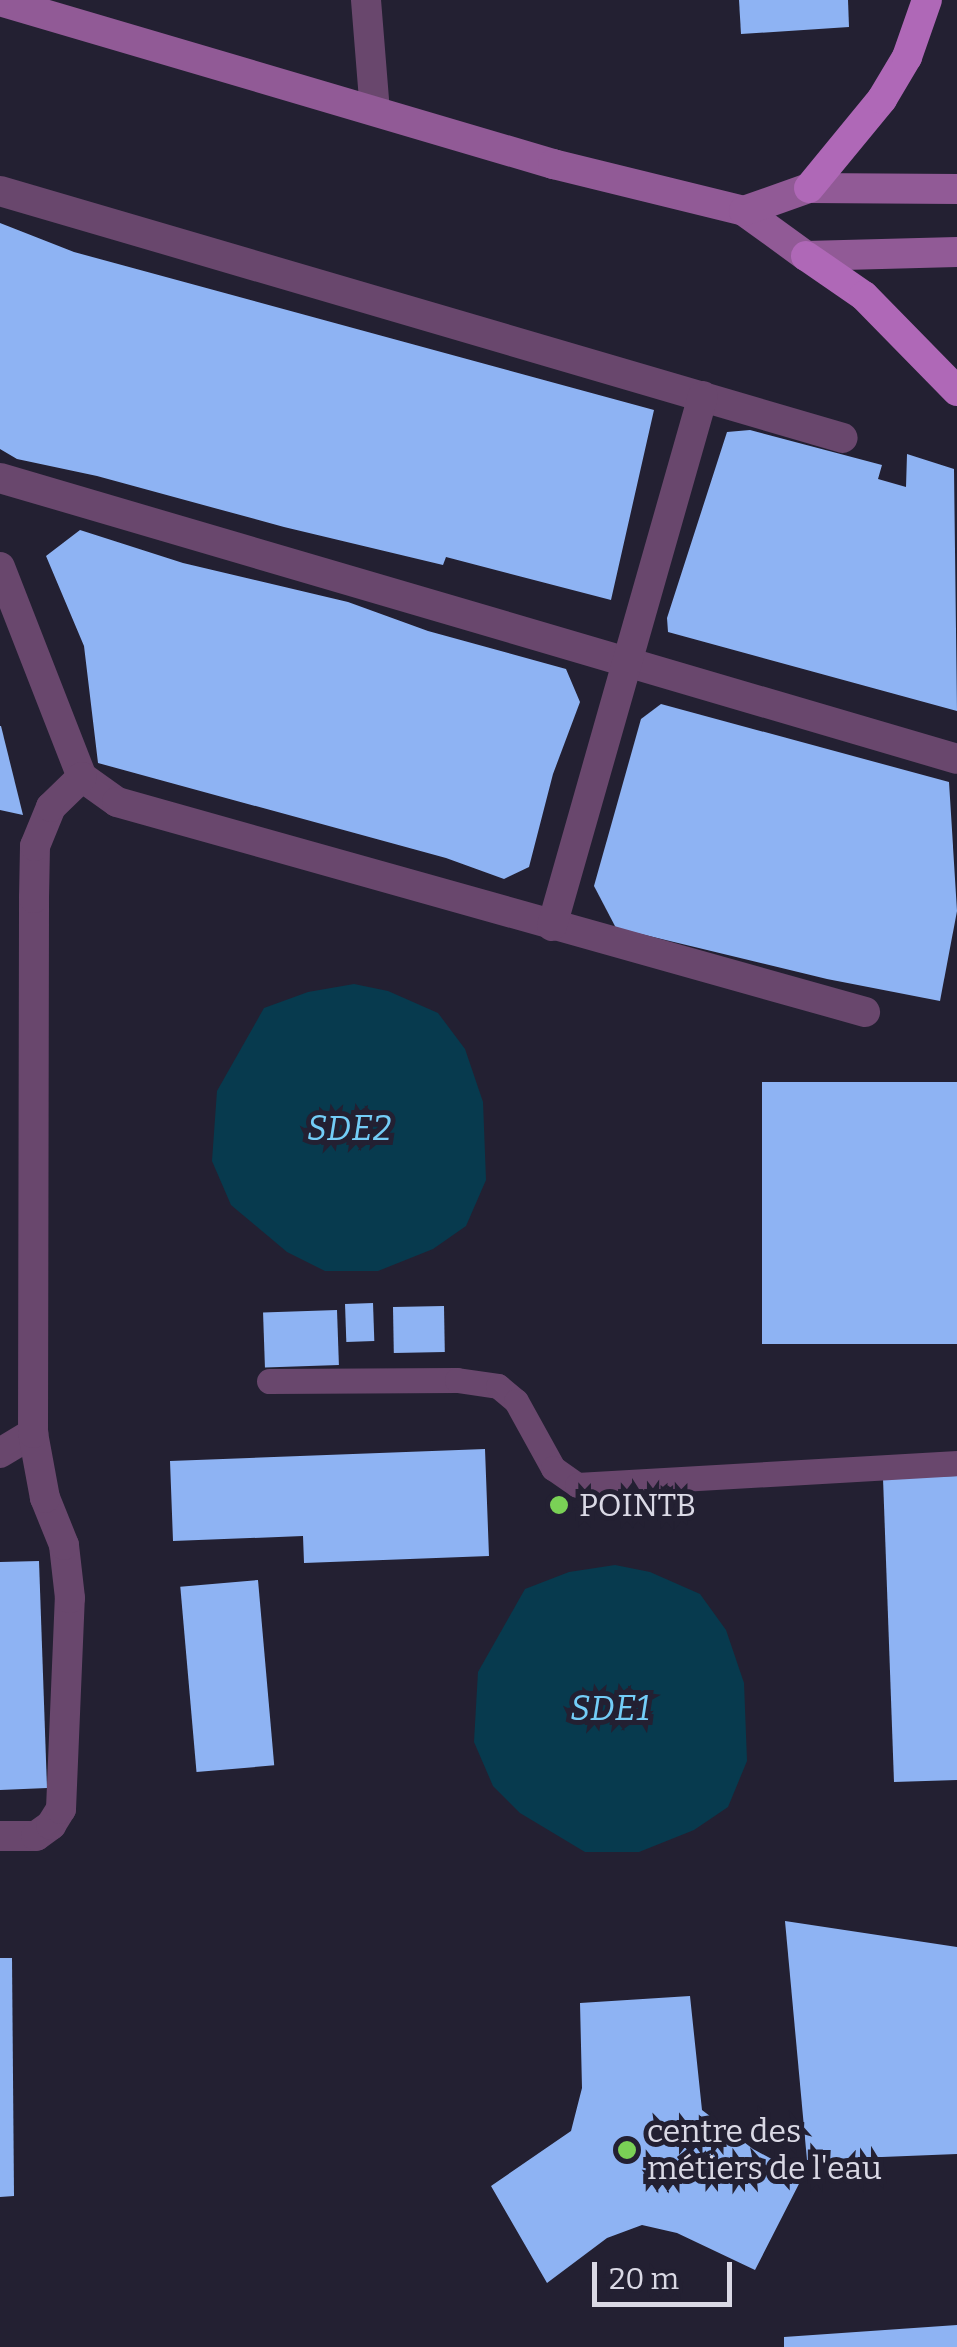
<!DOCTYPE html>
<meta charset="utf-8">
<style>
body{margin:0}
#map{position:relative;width:957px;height:2347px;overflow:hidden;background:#232032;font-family:Bitter,serif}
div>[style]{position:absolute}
.water>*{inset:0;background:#073a4e}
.building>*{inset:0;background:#8eb3f3;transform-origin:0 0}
.lane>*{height:25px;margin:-12.5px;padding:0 12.5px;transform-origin:12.5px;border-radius:12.5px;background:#69476d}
.street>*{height:30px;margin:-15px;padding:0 15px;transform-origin:15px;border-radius:15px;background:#69476d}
.secondary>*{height:30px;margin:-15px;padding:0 15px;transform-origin:15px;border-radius:15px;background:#915a96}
.primary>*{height:30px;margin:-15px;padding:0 15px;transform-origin:15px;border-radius:15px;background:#af68b7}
.dots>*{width:28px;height:28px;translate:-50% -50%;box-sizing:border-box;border:5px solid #232032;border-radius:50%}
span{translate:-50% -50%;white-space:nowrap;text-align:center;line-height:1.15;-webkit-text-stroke:10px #232032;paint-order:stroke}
.poi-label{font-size:32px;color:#dad9e5}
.left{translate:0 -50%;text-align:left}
.water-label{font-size:35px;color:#73cdf7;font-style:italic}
.scale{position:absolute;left:592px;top:2262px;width:140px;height:45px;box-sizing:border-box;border:5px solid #dad9e5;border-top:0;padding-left:12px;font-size:30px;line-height:35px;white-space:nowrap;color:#dad9e5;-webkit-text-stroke:8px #232032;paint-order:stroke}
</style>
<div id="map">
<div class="water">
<i style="clip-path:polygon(354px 984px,388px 991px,438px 1013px,465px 1049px,483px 1102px,486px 1180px,466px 1226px,433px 1249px,378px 1271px,325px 1271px,287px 1252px,231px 1205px,212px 1161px,217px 1091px,264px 1008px,308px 992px)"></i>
<i style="clip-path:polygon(615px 1565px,650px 1572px,700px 1594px,726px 1630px,744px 1683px,747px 1761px,728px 1807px,694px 1830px,639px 1852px,585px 1852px,520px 1813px,493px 1786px,474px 1742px,478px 1672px,525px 1589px,569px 1572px)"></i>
</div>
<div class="building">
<i style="clip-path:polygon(739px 0,848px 0,849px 27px,741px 34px)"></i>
<i style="clip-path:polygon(0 223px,74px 252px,654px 410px,611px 600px,446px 557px,443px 565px,284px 527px,97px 476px,17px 459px,0 449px)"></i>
<i style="clip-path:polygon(750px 430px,882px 465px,878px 479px,906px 487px,907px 454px,954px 469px,957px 711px,668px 632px,667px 618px,727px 432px)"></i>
<i style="clip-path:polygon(80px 530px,183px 563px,348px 602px,428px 631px,566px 669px,580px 702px,553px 774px,529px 867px,504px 879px,446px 858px,98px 763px,84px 646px,46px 556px)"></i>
<i style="clip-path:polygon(661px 704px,949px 782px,957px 911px,940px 1001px,827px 979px,616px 928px,594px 886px,641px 719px)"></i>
<i style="clip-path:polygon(0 726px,1px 726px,23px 815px,0 810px)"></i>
<i style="left:957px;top:1082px;width:262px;height:195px;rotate:90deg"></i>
<i style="left:373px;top:1303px;width:38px;height:28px;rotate:88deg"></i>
<i style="left:444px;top:1306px;width:46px;height:51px;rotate:89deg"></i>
<i style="left:337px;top:1310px;width:55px;height:74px;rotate:88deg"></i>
<i style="clip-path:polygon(485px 1449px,489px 1556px,304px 1563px,303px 1536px,173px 1541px,170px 1461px)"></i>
<i style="clip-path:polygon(957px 1476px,957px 1780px,894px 1782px,883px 1478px)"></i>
<i style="clip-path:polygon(39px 1561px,47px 1788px,0 1790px,0 1562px)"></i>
<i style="left:258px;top:1580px;width:186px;height:78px;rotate:85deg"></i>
<i style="clip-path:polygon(785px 1921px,957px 1947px,957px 2154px,807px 2160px)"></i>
<i style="clip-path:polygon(0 1958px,12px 1958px,14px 2196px,0 2197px)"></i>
<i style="clip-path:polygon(690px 1996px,702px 2110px,753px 2149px,803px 2176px,755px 2270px,677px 2233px,642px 2225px,607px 2238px,547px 2283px,491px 2186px,571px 2131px,582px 2088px,580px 2003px)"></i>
<i style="clip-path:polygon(957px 2325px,957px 2347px,784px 2347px,784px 2337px)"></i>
</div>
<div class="lane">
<i style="left:269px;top:1381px;width:188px;rotate:-0.3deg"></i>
<i style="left:457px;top:1380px;width:41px;rotate:8.3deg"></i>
<i style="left:498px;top:1386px;width:23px;rotate:40deg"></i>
<i style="left:516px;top:1401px;width:77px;rotate:61.1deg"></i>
<i style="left:553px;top:1468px;width:29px;rotate:35deg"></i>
<i style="left:577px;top:1485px;width:381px;rotate:-3.3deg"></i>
</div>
<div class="street">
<i style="left:366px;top:0;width:111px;rotate:85.4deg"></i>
<i style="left:0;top:191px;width:878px;rotate:16.33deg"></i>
<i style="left:0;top:478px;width:997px;rotate:16.36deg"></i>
<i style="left:0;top:567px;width:225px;rotate:68.7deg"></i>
<i style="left:82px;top:777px;width:43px;rotate:35.5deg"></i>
<i style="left:117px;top:802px;width:777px;rotate:15.68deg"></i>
<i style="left:552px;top:926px;width:551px;rotate:-74.1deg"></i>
<i style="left:0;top:1453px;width:39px;rotate:-31deg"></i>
<i style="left:0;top:1836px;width:36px"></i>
<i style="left:36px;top:1836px;width:19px;rotate:-36deg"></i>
<i style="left:51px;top:1825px;width:19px;rotate:-58deg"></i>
<i style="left:61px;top:1809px;width:211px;rotate:-87.6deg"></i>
<i style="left:70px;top:1598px;width:53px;rotate:-96.5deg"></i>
<i style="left:64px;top:1545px;width:51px;rotate:-112deg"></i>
<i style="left:45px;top:1498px;width:66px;rotate:-100.5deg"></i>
<i style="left:33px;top:1433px;width:535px;rotate:-89.89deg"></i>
<i style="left:34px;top:898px;width:52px;rotate:-88.9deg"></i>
<i style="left:35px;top:846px;width:42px;rotate:-67.7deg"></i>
<i style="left:51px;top:807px;width:43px;rotate:-44.1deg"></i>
</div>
<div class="secondary">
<i style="left:0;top:1px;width:577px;rotate:16.42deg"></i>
<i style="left:553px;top:164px;width:197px;rotate:13.8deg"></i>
<i style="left:744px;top:211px;width:77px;rotate:36deg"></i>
<i style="left:806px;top:256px;width:151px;rotate:-1.5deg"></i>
<i style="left:744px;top:211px;width:69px;rotate:-19.5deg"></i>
<i style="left:809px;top:188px;width:148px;rotate:0.4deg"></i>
</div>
<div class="primary">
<i style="left:809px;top:188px;width:115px;rotate:-50.6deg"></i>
<i style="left:882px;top:99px;width:49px;rotate:-59.2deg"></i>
<i style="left:907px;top:57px;width:60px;rotate:-70.7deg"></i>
<i style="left:806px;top:256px;width:70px;rotate:34.6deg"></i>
<i style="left:864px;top:296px;width:133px;rotate:45.6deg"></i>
</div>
<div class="dots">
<i style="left:559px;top:1505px;background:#7ad156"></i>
<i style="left:627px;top:2150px;background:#7ad156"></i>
</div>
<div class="poi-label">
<span class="left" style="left:579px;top:1505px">POINTB</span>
<span class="left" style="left:647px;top:2150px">centre des<br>métiers de l'eau</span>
</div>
<div class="water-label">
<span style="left:349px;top:1128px">SDE2</span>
<span style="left:610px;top:1708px">SDE1</span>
</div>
<div class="scale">20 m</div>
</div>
